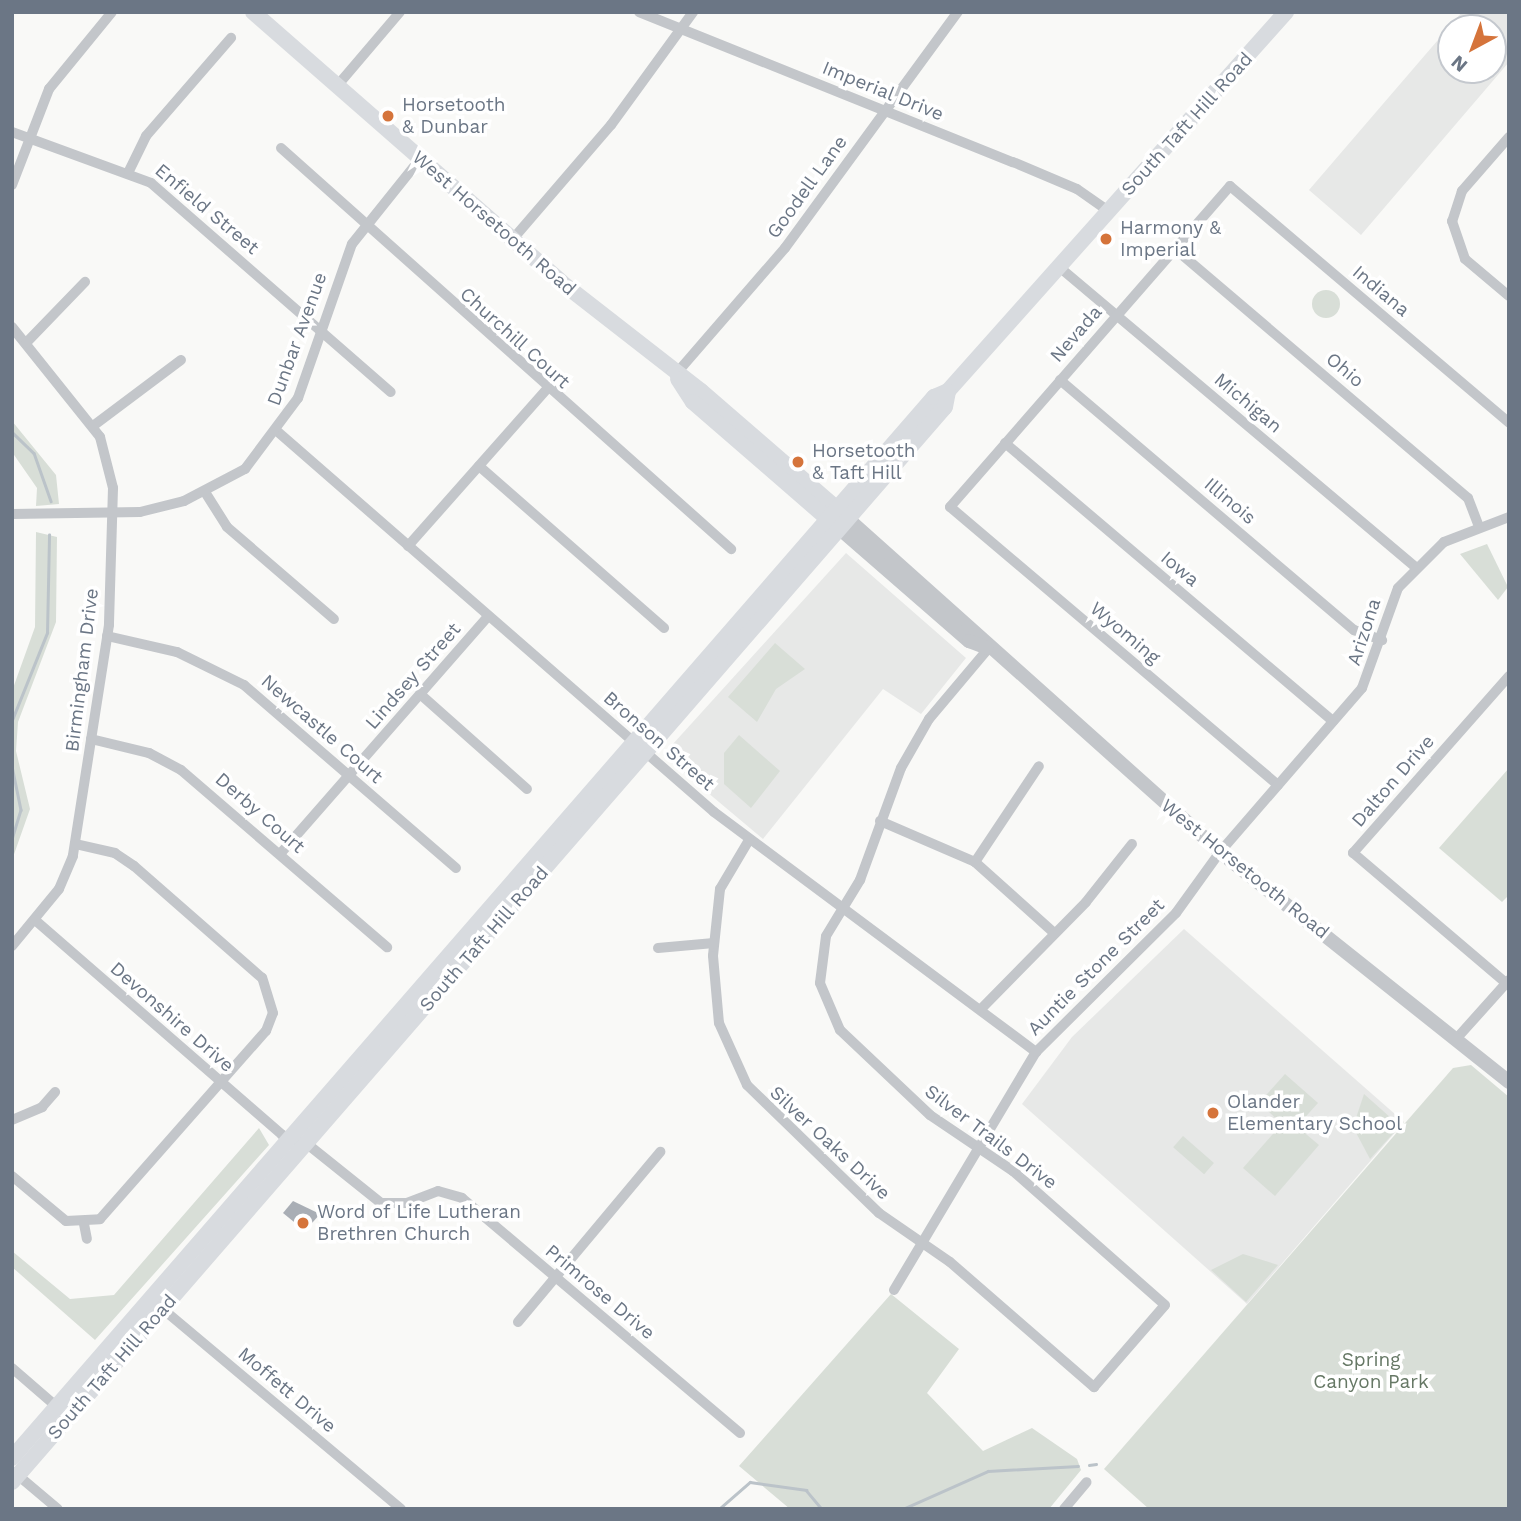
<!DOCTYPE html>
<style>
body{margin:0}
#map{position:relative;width:1521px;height:1521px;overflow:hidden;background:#f9f9f7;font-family:"Work Sans",sans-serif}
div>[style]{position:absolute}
.built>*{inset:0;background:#e7e8e7}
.green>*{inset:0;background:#d8ded7;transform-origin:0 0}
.round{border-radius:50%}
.stream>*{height:2.5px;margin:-1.25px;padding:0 1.25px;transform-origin:1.25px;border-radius:1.25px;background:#bbc3c9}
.building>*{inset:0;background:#a9aeb5}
.minor>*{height:10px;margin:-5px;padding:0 5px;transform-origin:5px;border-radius:5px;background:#c3c6ca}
.tertiary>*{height:14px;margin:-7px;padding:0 7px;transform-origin:7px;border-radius:7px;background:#c3c6ca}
.secondary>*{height:16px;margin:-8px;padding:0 8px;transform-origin:8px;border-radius:8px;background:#d8dbdf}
.dots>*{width:19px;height:19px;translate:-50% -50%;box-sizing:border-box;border:4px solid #fff;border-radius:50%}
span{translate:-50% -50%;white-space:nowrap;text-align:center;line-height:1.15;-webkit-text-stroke:7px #fff;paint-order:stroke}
.street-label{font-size:19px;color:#6b7685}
.poi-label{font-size:19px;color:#6b7685}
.left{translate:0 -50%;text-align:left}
.park-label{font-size:19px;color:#667865}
.frame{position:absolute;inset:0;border:14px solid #6b7685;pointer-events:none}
.north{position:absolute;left:1437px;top:14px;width:70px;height:70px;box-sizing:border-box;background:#fff;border:2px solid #c4c8ce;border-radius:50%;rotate:221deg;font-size:19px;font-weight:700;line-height:28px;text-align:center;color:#6b7685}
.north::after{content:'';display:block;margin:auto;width:24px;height:32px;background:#d5743b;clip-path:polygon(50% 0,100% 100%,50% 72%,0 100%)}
</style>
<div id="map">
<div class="built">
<i style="clip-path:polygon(evenodd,1462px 12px,1509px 12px,1509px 62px,1361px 235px,1309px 190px,1462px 12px,1451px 28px,1493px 28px,1493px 70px,1451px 70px,1451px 28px)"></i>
<i style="clip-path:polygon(846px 553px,966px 658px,921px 714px,883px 689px,763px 839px,663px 755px)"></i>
<i style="clip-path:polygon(1184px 929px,1404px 1122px,1247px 1304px,1022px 1104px,1072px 1037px)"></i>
</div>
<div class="green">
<i class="round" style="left:1312px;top:290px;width:28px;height:28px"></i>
<i style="clip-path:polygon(12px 421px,56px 475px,59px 504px,36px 506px,37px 488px,12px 452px)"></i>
<i style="clip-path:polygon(36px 532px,57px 537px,56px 622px,18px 722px,16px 751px,30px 809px,12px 860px,12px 691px,35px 627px)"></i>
<i style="clip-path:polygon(1487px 544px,1508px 587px,1498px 600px,1460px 554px)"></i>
<i style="clip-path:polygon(775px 643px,805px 669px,776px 689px,757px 722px,728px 697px)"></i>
<i style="clip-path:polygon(739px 735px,780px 771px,751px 808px,724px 784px,724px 753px)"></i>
<i style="clip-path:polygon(1509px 768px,1509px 895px,1502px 902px,1439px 848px)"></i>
<i style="clip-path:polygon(1471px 1065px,1509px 1097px,1509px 1509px,1149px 1509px,1104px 1469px,1453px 1068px)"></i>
<i style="clip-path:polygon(1285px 1074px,1318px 1103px,1300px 1123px,1280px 1122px,1259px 1103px)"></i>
<i style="clip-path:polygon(1364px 1094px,1400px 1126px,1370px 1159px,1353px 1127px)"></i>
<i style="clip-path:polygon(1279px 1127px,1300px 1129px,1319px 1145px,1275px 1196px,1243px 1168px)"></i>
<i style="clip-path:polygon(259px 1128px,269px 1145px,95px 1340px,12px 1267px,12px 1251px,70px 1299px,114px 1295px)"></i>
<i style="left:1183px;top:1136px;width:41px;height:15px;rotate:41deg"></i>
<i style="clip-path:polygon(1243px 1254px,1278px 1265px,1246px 1302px,1211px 1270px)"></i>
<i style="clip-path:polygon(891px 1294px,959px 1349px,927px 1393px,983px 1451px,1032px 1428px,1077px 1459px,1081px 1470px,1049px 1509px,790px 1509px,739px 1466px)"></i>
</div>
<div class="stream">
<i style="left:12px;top:432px;width:30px;rotate:44deg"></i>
<i style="left:34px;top:453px;width:51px;rotate:70.5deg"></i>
<i style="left:12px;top:720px;width:94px;rotate:-68.1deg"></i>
<i style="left:47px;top:633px;width:98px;rotate:-88.8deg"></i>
<i style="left:12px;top:766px;width:45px;rotate:78.4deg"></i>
<i style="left:21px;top:810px;width:31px;rotate:107deg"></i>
<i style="left:1089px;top:1465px;width:7px;rotate:-8deg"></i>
<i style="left:719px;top:1509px;width:41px;rotate:-41.1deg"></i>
<i style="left:750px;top:1482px;width:57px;rotate:8.1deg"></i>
<i style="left:806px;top:1490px;width:25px;rotate:50deg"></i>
<i style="left:903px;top:1509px;width:93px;rotate:-24.1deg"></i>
<i style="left:988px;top:1471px;width:90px;rotate:-3.2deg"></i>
</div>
<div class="building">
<i style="clip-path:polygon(293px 1201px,320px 1214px,305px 1231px,283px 1213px)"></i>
</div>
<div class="minor">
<i style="left:639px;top:12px;width:403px;rotate:21.9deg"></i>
<i style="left:1013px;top:162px;width:69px;rotate:22.9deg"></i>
<i style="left:1077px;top:189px;width:39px;rotate:35deg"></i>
<i style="left:337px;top:86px;width:97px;rotate:-49.6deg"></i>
<i style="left:12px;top:132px;width:148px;rotate:20.1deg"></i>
<i style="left:151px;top:183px;width:318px;rotate:41.1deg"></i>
<i style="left:1509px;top:137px;width:72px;rotate:131deg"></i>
<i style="left:1462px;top:191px;width:32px;rotate:108deg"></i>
<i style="left:1452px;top:221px;width:40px;rotate:71.1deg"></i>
<i style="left:1465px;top:259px;width:57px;rotate:40.1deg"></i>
<i style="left:281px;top:148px;width:603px;rotate:41.7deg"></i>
<i style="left:129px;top:171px;width:39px;rotate:-64deg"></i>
<i style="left:146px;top:136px;width:130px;rotate:-49.1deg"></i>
<i style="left:12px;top:185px;width:103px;rotate:-68.9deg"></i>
<i style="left:49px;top:89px;width:99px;rotate:-50.7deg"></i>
<i style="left:512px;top:240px;width:152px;rotate:-49.3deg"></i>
<i style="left:611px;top:125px;width:140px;rotate:-54deg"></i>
<i style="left:1174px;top:248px;width:386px;rotate:40.4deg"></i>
<i style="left:1468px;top:498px;width:31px;rotate:69deg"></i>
<i style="left:1058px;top:266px;width:467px;rotate:40.1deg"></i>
<i style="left:12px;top:327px;width:141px;rotate:51.3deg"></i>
<i style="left:100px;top:437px;width:53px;rotate:75.7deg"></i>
<i style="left:113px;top:488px;width:137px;rotate:91.7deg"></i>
<i style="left:109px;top:625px;width:234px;rotate:98.9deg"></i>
<i style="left:73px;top:856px;width:36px;rotate:113deg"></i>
<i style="left:59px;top:889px;width:74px;rotate:129.5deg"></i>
<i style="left:26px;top:343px;width:85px;rotate:-46deg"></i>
<i style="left:675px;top:375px;width:168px;rotate:-49.1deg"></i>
<i style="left:785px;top:248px;width:293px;rotate:-53.8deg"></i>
<i style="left:1060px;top:380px;width:386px;rotate:40.4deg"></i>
<i style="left:1354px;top:630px;width:30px;rotate:20deg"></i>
<i style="left:93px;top:426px;width:110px;rotate:-36.9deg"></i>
<i style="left:278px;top:432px;width:578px;rotate:41.07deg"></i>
<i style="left:714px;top:812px;width:402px;rotate:36.7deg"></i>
<i style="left:1005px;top:443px;width:430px;rotate:40.3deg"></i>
<i style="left:479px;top:466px;width:246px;rotate:41.2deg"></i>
<i style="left:205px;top:492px;width:41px;rotate:57.8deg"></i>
<i style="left:227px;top:527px;width:141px;rotate:40.7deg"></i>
<i style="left:12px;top:514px;width:128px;rotate:-0.9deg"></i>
<i style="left:140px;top:512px;width:45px;rotate:-14deg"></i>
<i style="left:184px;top:501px;width:69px;rotate:-27.7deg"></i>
<i style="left:245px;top:469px;width:89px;rotate:-53.3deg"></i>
<i style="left:298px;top:398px;width:163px;rotate:-70.7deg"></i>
<i style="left:352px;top:244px;width:109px;rotate:-51.3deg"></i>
<i style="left:408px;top:546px;width:210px;rotate:-48.5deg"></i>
<i style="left:107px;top:636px;width:72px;rotate:12.9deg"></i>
<i style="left:177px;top:652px;width:75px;rotate:26.2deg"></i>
<i style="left:244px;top:685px;width:280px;rotate:40.8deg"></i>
<i style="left:420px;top:694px;width:143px;rotate:41.6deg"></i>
<i style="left:91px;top:739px;width:60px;rotate:13.6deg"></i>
<i style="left:149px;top:753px;width:36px;rotate:28deg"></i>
<i style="left:181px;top:770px;width:272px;rotate:40.7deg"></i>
<i style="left:1278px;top:785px;width:430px;rotate:-139.7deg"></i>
<i style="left:950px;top:507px;width:426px;rotate:-48.9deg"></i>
<i style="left:1230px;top:186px;width:366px;rotate:40.3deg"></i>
<i style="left:880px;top:821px;width:103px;rotate:23.3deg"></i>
<i style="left:975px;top:862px;width:106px;rotate:41.9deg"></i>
<i style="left:749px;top:840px;width:57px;rotate:120.6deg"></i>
<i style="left:720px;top:889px;width:67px;rotate:96deg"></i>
<i style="left:713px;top:956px;width:67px;rotate:84.9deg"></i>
<i style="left:719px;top:1023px;width:68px;rotate:65.7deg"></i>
<i style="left:747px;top:1085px;width:184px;rotate:44.1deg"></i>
<i style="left:879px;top:1213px;width:86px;rotate:34.6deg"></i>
<i style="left:950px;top:1262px;width:191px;rotate:41deg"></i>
<i style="left:1094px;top:1387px;width:108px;rotate:-49.1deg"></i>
<i style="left:1165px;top:1305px;width:203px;rotate:-138.6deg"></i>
<i style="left:1013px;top:1171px;width:100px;rotate:-146deg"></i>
<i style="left:930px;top:1115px;width:124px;rotate:-136.6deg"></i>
<i style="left:840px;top:1030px;width:51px;rotate:-113.1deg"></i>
<i style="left:820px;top:983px;width:47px;rotate:-82.7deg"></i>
<i style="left:826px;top:936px;width:66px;rotate:-58.7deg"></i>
<i style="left:860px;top:880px;width:119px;rotate:-69.9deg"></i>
<i style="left:901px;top:768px;width:56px;rotate:-60.3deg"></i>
<i style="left:929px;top:719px;width:92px;rotate:-49.9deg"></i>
<i style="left:280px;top:854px;width:316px;rotate:-48.8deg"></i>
<i style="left:975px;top:862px;width:115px;rotate:-56.3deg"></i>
<i style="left:35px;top:920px;width:327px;rotate:41deg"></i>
<i style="left:282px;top:1135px;width:31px;rotate:22deg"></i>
<i style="left:311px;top:1147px;width:90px;rotate:38.7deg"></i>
<i style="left:381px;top:1203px;width:26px"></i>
<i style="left:407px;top:1203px;width:33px;rotate:-21deg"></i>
<i style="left:438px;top:1191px;width:25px;rotate:16deg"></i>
<i style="left:462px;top:1198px;width:364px;rotate:40.2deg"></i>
<i style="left:658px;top:948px;width:56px;rotate:-5.1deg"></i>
<i style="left:1506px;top:983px;width:201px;rotate:-139.6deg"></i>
<i style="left:1353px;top:853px;width:236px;rotate:-48.6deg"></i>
<i style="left:982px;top:1008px;width:148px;rotate:-45.5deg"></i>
<i style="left:1086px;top:902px;width:74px;rotate:-51.6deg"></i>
<i style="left:1457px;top:1038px;width:78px;rotate:-48.1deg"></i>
<i style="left:12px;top:1120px;width:33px;rotate:-23deg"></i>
<i style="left:42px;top:1107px;width:20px;rotate:-49deg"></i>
<i style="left:12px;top:1176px;width:70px;rotate:39.8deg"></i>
<i style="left:66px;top:1221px;width:34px;rotate:-3deg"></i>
<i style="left:100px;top:1219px;width:251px;rotate:-48.6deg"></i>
<i style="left:266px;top:1031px;width:19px;rotate:-69deg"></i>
<i style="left:273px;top:1013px;width:37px;rotate:-107deg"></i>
<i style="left:262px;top:978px;width:170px;rotate:-138.8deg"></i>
<i style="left:134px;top:866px;width:23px;rotate:-146deg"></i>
<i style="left:115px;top:853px;width:41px;rotate:-167.3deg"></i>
<i style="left:84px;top:1224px;width:15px;rotate:79deg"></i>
<i style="left:894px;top:1290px;width:277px;rotate:-59.2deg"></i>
<i style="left:1036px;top:1052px;width:197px;rotate:-44.8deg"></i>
<i style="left:1176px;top:913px;width:75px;rotate:-54.2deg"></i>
<i style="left:1220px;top:852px;width:217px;rotate:-49.1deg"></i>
<i style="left:1362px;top:688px;width:106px;rotate:-70.2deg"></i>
<i style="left:1398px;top:588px;width:65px;rotate:-45deg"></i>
<i style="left:1444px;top:542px;width:70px;rotate:-21deg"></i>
<i style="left:158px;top:1305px;width:317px;rotate:40deg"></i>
<i style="left:518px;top:1322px;width:222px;rotate:-50.1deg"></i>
<i style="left:12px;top:1368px;width:60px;rotate:40.9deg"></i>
<i style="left:14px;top:1472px;width:57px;rotate:40.1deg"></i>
<i style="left:1064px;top:1509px;width:35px;rotate:-50deg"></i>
</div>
<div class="tertiary">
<i style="left:848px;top:519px;width:499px;rotate:41.8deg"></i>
<i style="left:1220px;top:852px;width:369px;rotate:38.5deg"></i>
<i style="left:840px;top:529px;width:171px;rotate:41deg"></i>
<i style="left:969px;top:641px;width:19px;rotate:21deg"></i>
</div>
<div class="secondary">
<i style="left:253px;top:12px;width:410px;rotate:41.2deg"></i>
<i style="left:561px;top:282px;width:177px;rotate:37.9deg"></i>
<i style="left:701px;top:391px;width:189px;rotate:40.9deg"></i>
<i style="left:678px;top:379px;width:27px;rotate:57deg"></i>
<i style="left:693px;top:402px;width:188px;rotate:40.9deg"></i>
<i style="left:12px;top:1458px;width:1406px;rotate:-49.01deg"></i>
<i style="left:934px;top:397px;width:15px;rotate:-23deg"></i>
<i style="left:948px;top:391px;width:508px;rotate:-48.27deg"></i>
<i style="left:12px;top:1482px;width:1423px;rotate:-49.05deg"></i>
<i style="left:945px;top:407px;width:16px;rotate:-79deg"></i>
</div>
<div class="dots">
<i style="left:388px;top:116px;background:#d5743b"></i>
<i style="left:1106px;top:239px;background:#d5743b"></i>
<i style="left:798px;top:462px;background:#d5743b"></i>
<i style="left:1213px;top:1113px;background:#d5743b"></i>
<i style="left:303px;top:1223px;background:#d5743b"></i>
</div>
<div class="street-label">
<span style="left:883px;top:91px;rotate:22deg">Imperial Drive</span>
<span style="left:1187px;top:124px;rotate:-48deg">South Taft Hill Road</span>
<span style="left:807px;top:187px;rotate:-54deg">Goodell Lane</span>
<span style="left:207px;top:209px;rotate:40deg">Enfield Street</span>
<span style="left:494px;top:223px;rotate:41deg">West Horsetooth Road</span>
<span style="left:1381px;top:291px;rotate:40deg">Indiana</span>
<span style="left:1076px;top:334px;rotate:-49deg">Nevada</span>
<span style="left:515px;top:338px;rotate:42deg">Churchill Court</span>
<span style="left:297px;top:339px;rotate:-70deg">Dunbar Avenue</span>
<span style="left:1345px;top:370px;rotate:40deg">Ohio</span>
<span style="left:1248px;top:403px;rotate:40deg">Michigan</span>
<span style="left:1230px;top:501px;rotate:40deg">Illinois</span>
<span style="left:1180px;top:569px;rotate:40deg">Iowa</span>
<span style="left:1364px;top:632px;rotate:-72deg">Arizona</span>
<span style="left:1125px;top:633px;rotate:40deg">Wyoming</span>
<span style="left:82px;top:670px;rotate:-83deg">Birmingham Drive</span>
<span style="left:413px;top:676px;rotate:-49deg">Lindsey Street</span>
<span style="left:322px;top:729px;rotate:41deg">Newcastle Court</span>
<span style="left:659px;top:741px;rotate:41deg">Bronson Street</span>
<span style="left:1393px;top:781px;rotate:-49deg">Dalton Drive</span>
<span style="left:260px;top:813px;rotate:41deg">Derby Court</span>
<span style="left:1245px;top:869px;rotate:39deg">West Horsetooth Road</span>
<span style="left:484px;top:939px;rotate:-49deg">South Taft Hill Road</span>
<span style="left:1096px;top:967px;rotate:-45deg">Auntie Stone Street</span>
<span style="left:172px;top:1017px;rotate:41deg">Devonshire Drive</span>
<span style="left:991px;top:1137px;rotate:37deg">Silver Trails Drive</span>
<span style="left:830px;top:1143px;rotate:43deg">Silver Oaks Drive</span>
<span style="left:600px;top:1292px;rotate:40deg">Primrose Drive</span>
<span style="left:112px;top:1367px;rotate:-49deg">South Taft Hill Road</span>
<span style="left:287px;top:1390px;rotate:40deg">Moffett Drive</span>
</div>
<div class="poi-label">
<span class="left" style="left:402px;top:116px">Horsetooth<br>&amp; Dunbar</span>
<span class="left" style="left:1120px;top:239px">Harmony &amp;<br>Imperial</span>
<span class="left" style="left:812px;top:462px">Horsetooth<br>&amp; Taft Hill</span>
<span class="left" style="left:1227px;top:1113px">Olander<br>Elementary School</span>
<span class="left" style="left:317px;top:1223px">Word of Life Lutheran<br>Brethren Church</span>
</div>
<div class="park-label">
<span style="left:1371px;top:1371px">Spring<br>Canyon Park</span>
</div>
<div class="frame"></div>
<div class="north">N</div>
</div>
